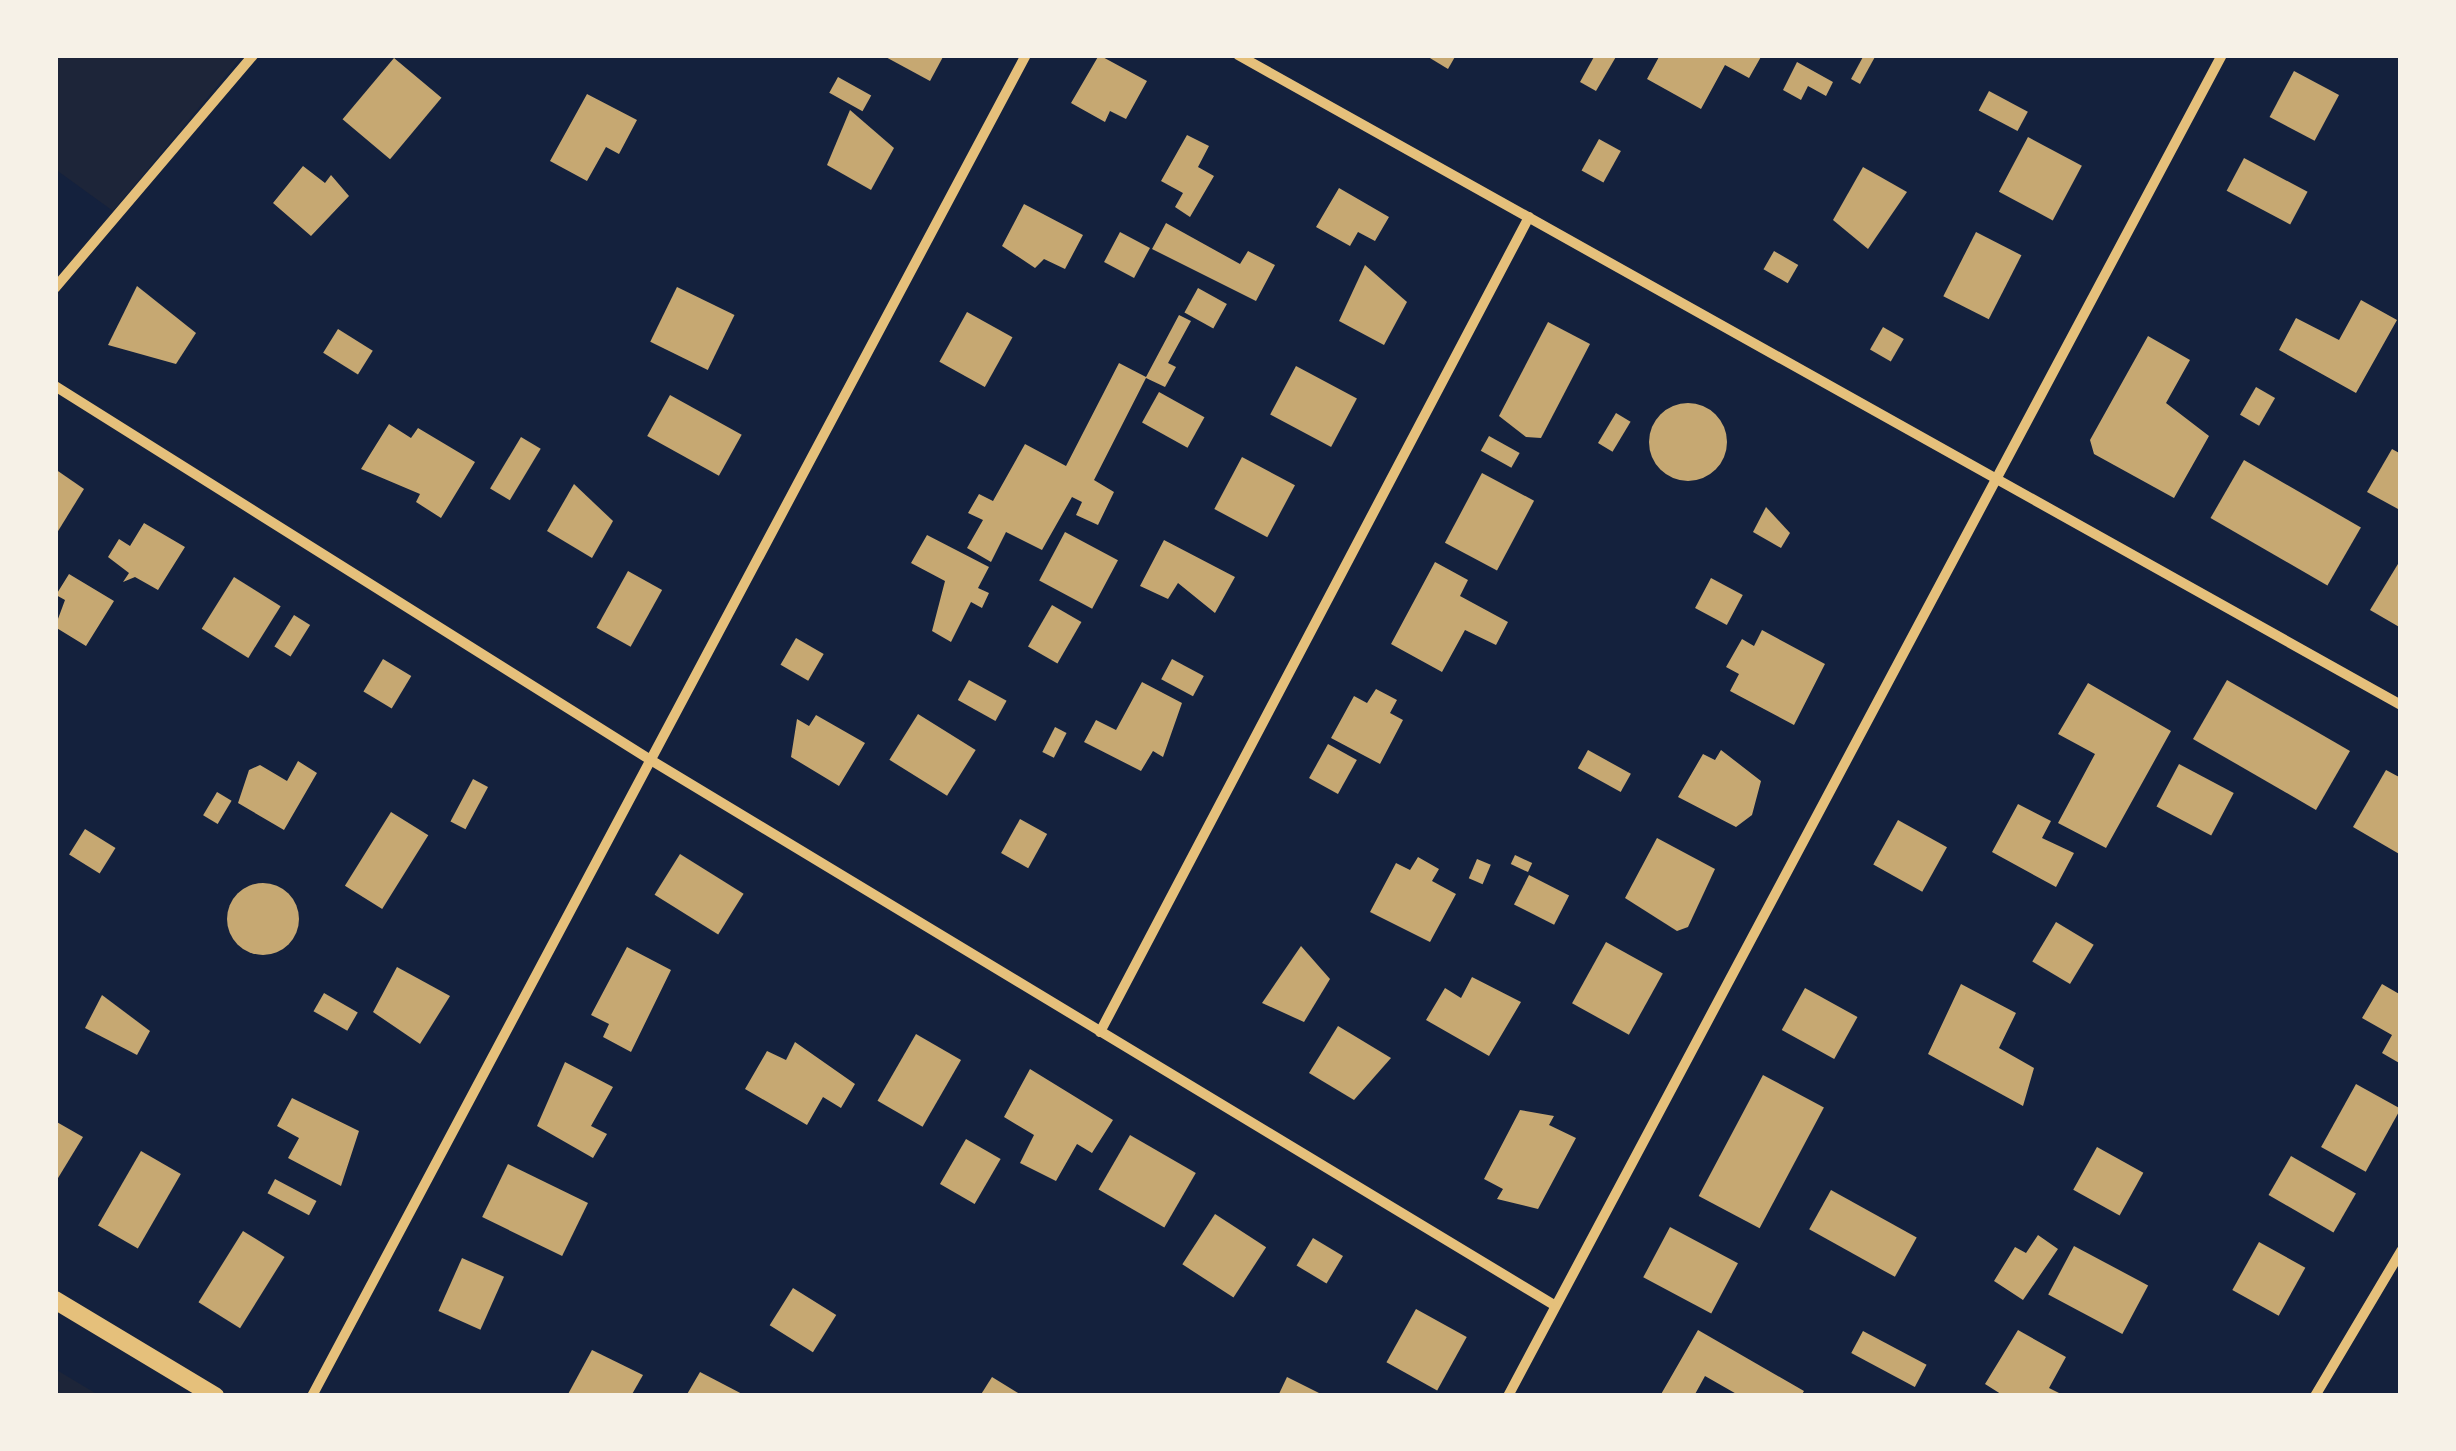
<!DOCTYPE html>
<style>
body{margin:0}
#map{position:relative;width:2456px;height:1451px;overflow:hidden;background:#14213d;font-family:"Titillium Web",sans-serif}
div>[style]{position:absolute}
.green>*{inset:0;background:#1d2539}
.building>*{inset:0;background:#c6a872;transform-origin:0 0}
.round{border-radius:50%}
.minor>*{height:10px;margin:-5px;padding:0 5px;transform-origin:5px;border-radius:5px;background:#e5c07b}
.tertiary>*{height:18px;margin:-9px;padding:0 9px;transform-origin:9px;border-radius:9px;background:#e5c07b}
span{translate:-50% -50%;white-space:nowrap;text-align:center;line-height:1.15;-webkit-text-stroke:9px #f6f1e7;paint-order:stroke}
.frame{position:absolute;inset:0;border:58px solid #f6f1e7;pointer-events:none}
</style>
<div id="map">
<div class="green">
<i style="clip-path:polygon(55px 55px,243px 55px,113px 211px,55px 169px)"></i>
<i style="clip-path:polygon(55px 1369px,100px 1396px,55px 1396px)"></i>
</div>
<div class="building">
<i style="clip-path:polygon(882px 55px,944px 55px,930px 81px)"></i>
<i style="clip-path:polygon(1099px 55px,1147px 81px,1126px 119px,1110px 111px,1105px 122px,1071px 103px)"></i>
<i style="clip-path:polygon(1425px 55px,1456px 55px,1448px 69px)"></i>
<i style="clip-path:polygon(1595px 55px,1617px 55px,1596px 91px,1580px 82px)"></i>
<i style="clip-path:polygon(1660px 55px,1730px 56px,1762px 55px,1749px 78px,1725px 65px,1701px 109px,1647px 79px)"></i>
<i style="clip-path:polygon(1864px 55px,1876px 55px,1860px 84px,1851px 79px)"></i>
<i style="left:394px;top:58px;width:62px;height:80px;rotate:40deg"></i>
<i style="clip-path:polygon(1797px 62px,1833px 82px,1826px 96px,1808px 86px,1801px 100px,1783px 90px)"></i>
<i style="left:2294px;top:71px;width:51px;height:52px;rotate:28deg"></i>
<i style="left:838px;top:77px;width:38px;height:18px;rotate:29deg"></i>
<i style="left:1989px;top:91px;width:44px;height:22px;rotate:28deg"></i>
<i style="clip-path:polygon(587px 94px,637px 120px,619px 154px,606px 147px,587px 181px,550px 161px)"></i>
<i style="clip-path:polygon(850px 110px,894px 148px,871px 190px,827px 165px)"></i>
<i style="clip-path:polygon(1187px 135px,1209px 146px,1198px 167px,1214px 176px,1190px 217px,1175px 207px,1183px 193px,1161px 181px)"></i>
<i style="left:2028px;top:137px;width:61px;height:62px;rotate:28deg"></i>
<i style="left:1599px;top:139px;width:25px;height:36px;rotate:29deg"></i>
<i style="left:2244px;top:158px;width:72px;height:37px;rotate:28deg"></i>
<i style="clip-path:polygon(303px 166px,325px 183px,331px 175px,349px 196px,311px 236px,273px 203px)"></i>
<i style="clip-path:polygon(1863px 167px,1907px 192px,1868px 249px,1833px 220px)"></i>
<i style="clip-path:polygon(1339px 188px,1389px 217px,1375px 241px,1358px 232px,1350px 246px,1316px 227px)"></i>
<i style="clip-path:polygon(1024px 204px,1083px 235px,1065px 269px,1044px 259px,1035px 268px,1002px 246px)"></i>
<i style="clip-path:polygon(1166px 223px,1240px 264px,1248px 251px,1275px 265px,1256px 301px,1152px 249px)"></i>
<i style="left:1120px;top:232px;width:34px;height:34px;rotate:28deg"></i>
<i style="left:1976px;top:232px;width:51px;height:72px;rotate:27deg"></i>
<i style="left:1774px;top:251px;width:28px;height:21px;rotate:30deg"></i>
<i style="clip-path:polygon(1365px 265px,1407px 302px,1384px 345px,1339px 321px)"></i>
<i style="clip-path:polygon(137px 286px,196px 333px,176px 364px,108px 345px)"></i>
<i style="left:677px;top:287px;width:64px;height:61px;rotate:26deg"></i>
<i style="left:1198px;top:288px;width:33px;height:28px;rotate:29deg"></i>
<i style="clip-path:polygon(2361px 300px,2397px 320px,2356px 393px,2279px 350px,2296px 318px,2339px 340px)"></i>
<i style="left:967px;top:312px;width:52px;height:57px;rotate:29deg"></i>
<i style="clip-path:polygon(1179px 315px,1191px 321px,1168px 363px,1176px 367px,1165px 387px,1146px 378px,1094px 480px,1114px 492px,1098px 525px,1076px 515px,1082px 502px,1072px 497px,1042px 550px,1006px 532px,991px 562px,967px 548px,983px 520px,968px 513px,979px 494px,993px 501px,1025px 444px,1066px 466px,1119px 363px,1146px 377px)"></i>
<i style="clip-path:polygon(1548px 322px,1590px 344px,1541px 438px,1526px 437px,1499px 416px)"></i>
<i style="left:1883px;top:327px;width:24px;height:26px;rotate:30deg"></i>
<i style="left:338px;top:329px;width:41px;height:28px;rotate:32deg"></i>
<i style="clip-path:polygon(2148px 336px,2190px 360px,2166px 403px,2209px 436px,2174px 498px,2094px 454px,2090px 440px)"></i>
<i style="left:1296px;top:366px;width:69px;height:55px;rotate:28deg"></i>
<i style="left:2256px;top:387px;width:22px;height:32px;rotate:30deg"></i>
<i style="left:1159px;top:392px;width:52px;height:35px;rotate:29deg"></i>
<i style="left:670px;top:395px;width:82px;height:47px;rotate:29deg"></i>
<i class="round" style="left:1649px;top:403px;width:78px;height:78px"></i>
<i style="left:1616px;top:413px;width:17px;height:35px;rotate:31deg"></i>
<i style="clip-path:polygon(389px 424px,411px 438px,418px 428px,475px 462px,441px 518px,416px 502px,420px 494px,361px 469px)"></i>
<i style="left:1489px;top:436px;width:35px;height:17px;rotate:29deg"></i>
<i style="left:521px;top:437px;width:23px;height:60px;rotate:31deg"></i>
<i style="clip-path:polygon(2392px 449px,2401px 454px,2398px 509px,2367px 492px)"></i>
<i style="left:1242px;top:457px;width:60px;height:59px;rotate:28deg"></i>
<i style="left:2244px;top:460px;width:135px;height:67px;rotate:30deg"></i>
<i style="clip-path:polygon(55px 469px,84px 489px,55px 536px)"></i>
<i style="left:1482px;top:473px;width:59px;height:79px;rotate:28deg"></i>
<i style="clip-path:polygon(574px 484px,613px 521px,592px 558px,547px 531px)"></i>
<i style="clip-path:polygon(1766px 507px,1790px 533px,1781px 548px,1753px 532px)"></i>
<i style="clip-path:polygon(144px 523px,185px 547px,158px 590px,135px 577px,123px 582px,129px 573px,108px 557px,119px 539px,130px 546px)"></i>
<i style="left:1065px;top:532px;width:60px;height:55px;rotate:28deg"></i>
<i style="clip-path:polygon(927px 535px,989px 567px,978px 588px,989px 593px,982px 608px,971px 602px,951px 642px,932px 631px,945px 581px,911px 563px)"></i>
<i style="clip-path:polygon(1164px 540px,1235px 577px,1215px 613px,1178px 583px,1168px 599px,1140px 586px)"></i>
<i style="clip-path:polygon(2401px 559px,2401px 628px,2370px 610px)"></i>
<i style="clip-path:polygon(1435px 562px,1468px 580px,1460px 596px,1508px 622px,1496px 645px,1465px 630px,1442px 672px,1391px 644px)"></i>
<i style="left:628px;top:571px;width:39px;height:65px;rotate:29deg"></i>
<i style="clip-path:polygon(69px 574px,114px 601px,86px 646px,55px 627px,65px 600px,56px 595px)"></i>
<i style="left:234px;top:577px;width:55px;height:61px;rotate:32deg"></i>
<i style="left:1711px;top:578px;width:36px;height:34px;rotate:28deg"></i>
<i style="left:1052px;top:605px;width:34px;height:48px;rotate:30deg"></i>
<i style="left:294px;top:615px;width:19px;height:37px;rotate:32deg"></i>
<i style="clip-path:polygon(1762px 630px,1825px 664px,1794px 725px,1730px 691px,1739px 674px,1726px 667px,1742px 639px,1754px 646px)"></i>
<i style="left:796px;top:638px;width:32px;height:31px;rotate:30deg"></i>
<i style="left:383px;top:659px;width:33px;height:38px;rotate:31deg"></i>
<i style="left:1172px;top:659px;width:36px;height:23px;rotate:28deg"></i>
<i style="left:969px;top:680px;width:43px;height:23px;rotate:29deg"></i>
<i style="left:2227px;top:680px;width:142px;height:68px;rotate:30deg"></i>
<i style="clip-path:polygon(1142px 682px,1182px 703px,1163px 757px,1153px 751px,1141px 771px,1084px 742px,1096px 720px,1116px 730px)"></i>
<i style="clip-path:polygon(2088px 683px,2171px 731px,2106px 848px,2058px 823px,2095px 754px,2058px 734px)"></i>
<i style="clip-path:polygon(1376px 689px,1397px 700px,1390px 713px,1403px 720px,1380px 764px,1331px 738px,1354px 696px,1367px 703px)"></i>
<i style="left:918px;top:714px;width:68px;height:54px;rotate:32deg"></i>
<i style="clip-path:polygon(816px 715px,865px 743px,839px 786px,791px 757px,797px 719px,809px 726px)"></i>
<i style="left:1055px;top:727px;width:13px;height:28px;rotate:27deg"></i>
<i style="left:1328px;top:744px;width:33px;height:39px;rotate:29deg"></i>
<i style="left:1588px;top:750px;width:49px;height:21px;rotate:29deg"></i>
<i style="clip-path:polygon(1721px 750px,1761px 781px,1752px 815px,1736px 827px,1678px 797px,1703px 754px,1715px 760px)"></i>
<i style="clip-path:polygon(298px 761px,317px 773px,284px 830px,238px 803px,249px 770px,260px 765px,287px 781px)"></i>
<i style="left:2179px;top:764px;width:62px;height:48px;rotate:28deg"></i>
<i style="clip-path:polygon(2386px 770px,2401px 778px,2401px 855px,2353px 827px)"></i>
<i style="left:473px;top:779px;width:17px;height:48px;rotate:28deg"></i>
<i style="left:217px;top:792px;width:17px;height:27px;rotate:31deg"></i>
<i style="clip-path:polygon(2018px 804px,2051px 821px,2042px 838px,2074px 853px,2056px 887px,1992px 852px)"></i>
<i style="left:391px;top:812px;width:44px;height:87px;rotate:32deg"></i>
<i style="left:1020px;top:819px;width:31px;height:39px;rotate:29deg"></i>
<i style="left:1898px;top:820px;width:56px;height:51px;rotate:29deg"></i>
<i style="left:85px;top:829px;width:36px;height:30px;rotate:32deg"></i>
<i style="clip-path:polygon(1657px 838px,1715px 869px,1688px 927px,1677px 931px,1625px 898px)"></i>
<i style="left:680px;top:854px;width:75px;height:48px;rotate:32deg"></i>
<i style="left:1515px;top:855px;width:19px;height:10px;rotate:25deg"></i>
<i style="clip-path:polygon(1418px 857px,1439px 869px,1432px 881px,1456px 894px,1430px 942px,1370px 912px,1396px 863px,1410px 870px)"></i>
<i style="left:1477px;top:859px;width:15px;height:21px;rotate:23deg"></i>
<i style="left:1529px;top:875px;width:45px;height:33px;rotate:27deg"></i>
<i class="round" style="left:227px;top:883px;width:72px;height:72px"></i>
<i style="left:2056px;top:922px;width:44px;height:46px;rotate:31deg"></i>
<i style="left:1606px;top:942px;width:65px;height:70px;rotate:29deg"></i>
<i style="clip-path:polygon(1301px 946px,1330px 979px,1304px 1022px,1262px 1003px)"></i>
<i style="clip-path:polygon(627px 947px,671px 970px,631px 1052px,603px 1037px,609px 1024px,591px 1015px)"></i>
<i style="clip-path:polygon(397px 967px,450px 996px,420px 1044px,373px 1012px)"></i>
<i style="clip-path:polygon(1472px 977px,1521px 1002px,1489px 1056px,1426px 1020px,1445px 988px,1461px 998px)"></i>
<i style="clip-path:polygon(1961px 984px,2016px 1013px,1999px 1048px,2034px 1068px,2023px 1106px,1928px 1054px)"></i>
<i style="clip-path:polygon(2382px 984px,2401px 995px,2401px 1064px,2382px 1053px,2392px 1035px,2362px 1018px)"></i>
<i style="left:1805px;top:988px;width:60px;height:48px;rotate:29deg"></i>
<i style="left:324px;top:993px;width:39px;height:21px;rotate:30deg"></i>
<i style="clip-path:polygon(102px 995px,150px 1031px,137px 1055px,85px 1028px)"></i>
<i style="clip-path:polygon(1338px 1026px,1391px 1058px,1354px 1100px,1309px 1073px)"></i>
<i style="left:916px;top:1034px;width:52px;height:77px;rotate:30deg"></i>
<i style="clip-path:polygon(795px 1042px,855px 1084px,841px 1108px,823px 1097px,807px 1125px,745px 1089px,767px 1051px,786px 1060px)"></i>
<i style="clip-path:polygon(565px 1062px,613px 1087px,591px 1126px,607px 1134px,593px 1158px,537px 1126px)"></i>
<i style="clip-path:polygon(1030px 1069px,1113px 1120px,1092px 1153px,1077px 1144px,1056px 1181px,1020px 1163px,1034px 1135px,1004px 1117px)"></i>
<i style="left:1763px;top:1075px;width:69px;height:137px;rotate:28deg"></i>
<i style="left:2356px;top:1084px;width:51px;height:72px;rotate:29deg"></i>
<i style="clip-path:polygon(292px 1098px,359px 1131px,341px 1186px,288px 1158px,299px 1138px,277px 1126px)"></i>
<i style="clip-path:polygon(1520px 1110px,1554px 1116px,1549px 1125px,1576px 1138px,1538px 1209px,1497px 1199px,1503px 1189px,1484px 1179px)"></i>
<i style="clip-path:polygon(55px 1121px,83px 1137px,55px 1183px)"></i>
<i style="left:1130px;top:1135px;width:76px;height:63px;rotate:30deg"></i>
<i style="left:966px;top:1139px;width:40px;height:52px;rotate:30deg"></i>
<i style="left:2097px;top:1147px;width:53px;height:49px;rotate:29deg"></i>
<i style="left:141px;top:1151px;width:46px;height:86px;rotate:30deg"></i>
<i style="left:2291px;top:1156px;width:75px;height:45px;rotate:30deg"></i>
<i style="left:508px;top:1164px;width:89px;height:59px;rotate:26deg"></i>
<i style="left:275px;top:1179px;width:47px;height:16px;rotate:28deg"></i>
<i style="left:1831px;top:1190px;width:98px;height:45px;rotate:29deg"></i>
<i style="left:1215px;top:1214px;width:61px;height:60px;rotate:33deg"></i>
<i style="left:1670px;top:1227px;width:77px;height:57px;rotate:28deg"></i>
<i style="left:243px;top:1231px;width:49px;height:84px;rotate:32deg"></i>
<i style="clip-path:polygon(2038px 1235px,2058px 1249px,2023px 1300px,1994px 1281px,2015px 1247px,2026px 1253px)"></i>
<i style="left:1313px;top:1238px;width:35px;height:32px;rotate:31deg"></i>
<i style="left:2259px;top:1242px;width:53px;height:55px;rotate:29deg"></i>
<i style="left:2074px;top:1246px;width:84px;height:55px;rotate:28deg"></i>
<i style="left:462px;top:1258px;width:46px;height:58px;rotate:24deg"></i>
<i style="left:793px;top:1288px;width:51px;height:44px;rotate:32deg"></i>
<i style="left:1416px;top:1309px;width:58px;height:61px;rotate:29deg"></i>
<i style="clip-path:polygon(1698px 1330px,1804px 1391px,1801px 1396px,1740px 1396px,1705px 1376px,1694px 1396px,1660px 1396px)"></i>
<i style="clip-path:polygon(2018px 1330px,2066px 1357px,2049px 1388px,2065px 1396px,2004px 1396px,1985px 1384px)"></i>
<i style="left:1863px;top:1331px;width:72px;height:25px;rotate:28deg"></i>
<i style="clip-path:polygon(592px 1350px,643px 1375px,631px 1396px,567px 1396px)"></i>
<i style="clip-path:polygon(700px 1372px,746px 1396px,686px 1396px)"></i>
<i style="clip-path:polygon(992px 1377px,1023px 1396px,980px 1396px)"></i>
<i style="clip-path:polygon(1287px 1377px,1325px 1396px,1278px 1396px)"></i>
</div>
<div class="minor">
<i style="left:1238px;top:55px;width:1332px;rotate:29.2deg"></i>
<i style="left:55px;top:288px;width:306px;rotate:-49.6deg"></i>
<i style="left:55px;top:386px;width:701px;rotate:32.13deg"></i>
<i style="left:649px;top:759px;width:1057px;rotate:31.1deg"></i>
<i style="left:1100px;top:1032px;width:921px;rotate:-62.24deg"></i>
<i style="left:312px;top:1396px;width:1519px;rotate:-61.97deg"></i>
<i style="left:1508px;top:1396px;width:1519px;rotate:-61.97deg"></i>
<i style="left:2315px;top:1396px;width:169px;rotate:-59.3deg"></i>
</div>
<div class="tertiary">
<i style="left:55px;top:1300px;width:187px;rotate:31deg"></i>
</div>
<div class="frame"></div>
</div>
